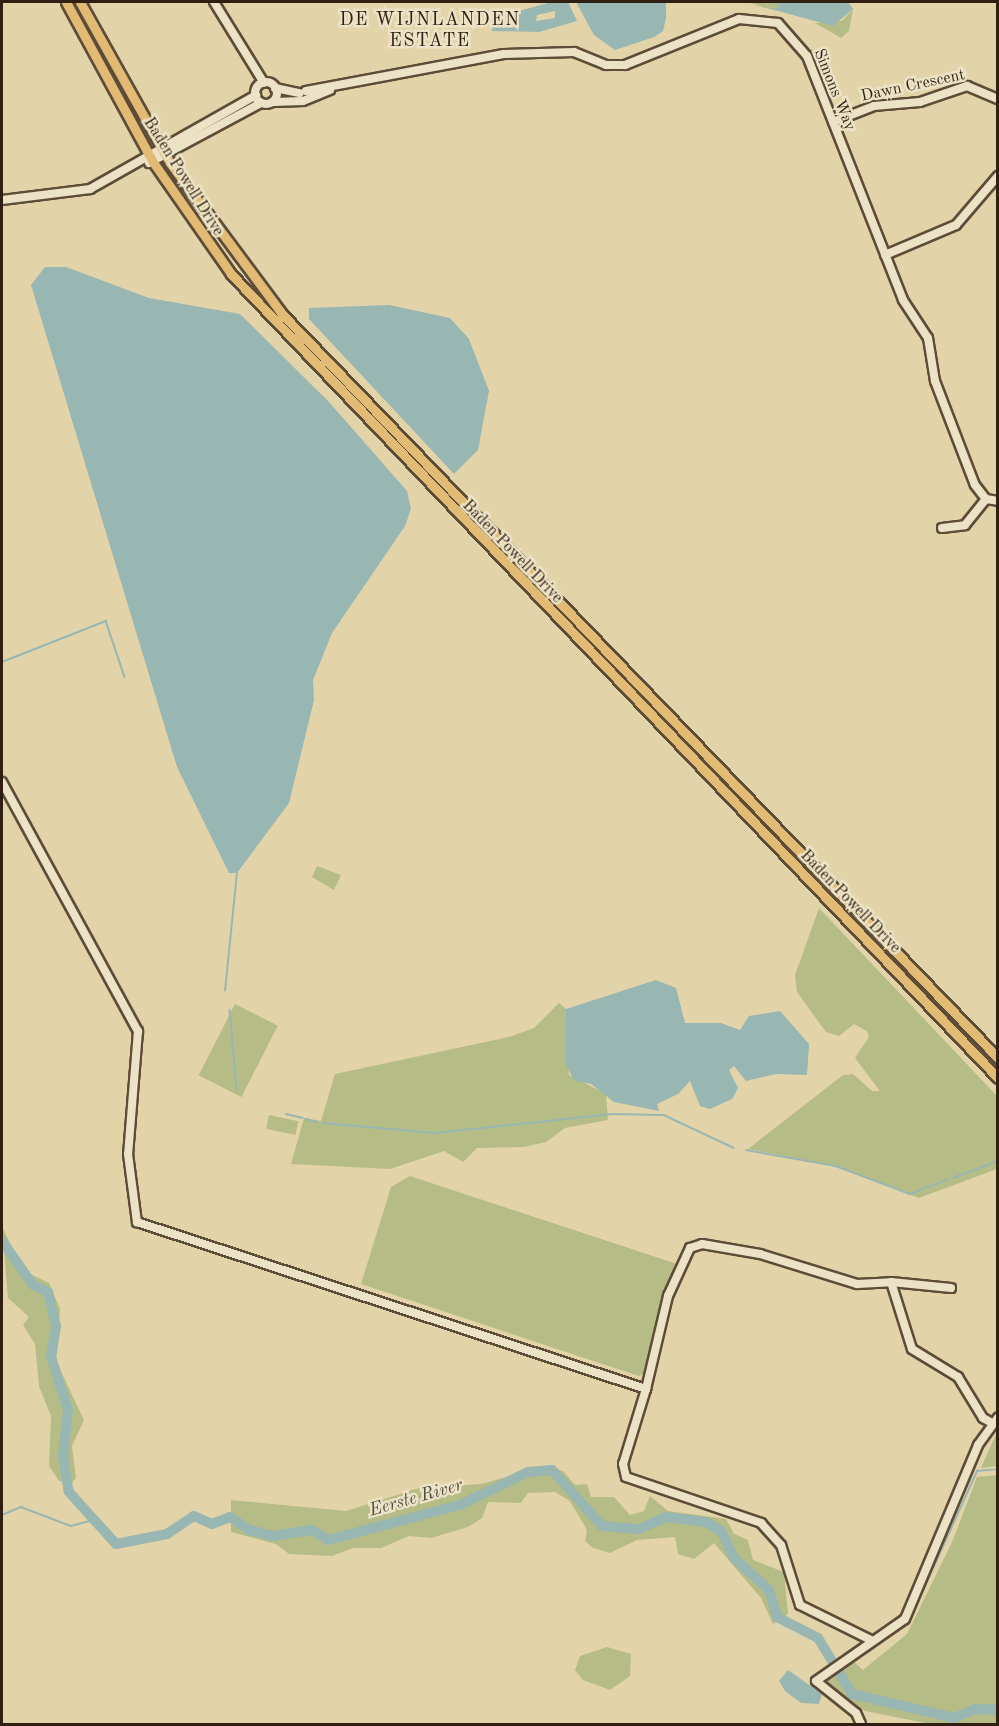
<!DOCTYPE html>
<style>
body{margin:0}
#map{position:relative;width:999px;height:1726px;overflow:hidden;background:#e2d4a8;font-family:"Old Standard TT",serif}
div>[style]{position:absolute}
.green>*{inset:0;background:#b6bc85;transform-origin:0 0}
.water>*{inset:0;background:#98b6b2}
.stream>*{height:1.5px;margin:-0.75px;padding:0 0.75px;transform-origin:0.75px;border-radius:0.75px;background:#98b6b2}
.river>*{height:10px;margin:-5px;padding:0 5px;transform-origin:5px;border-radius:5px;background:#98b6b2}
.roads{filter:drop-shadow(2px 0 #5d4c38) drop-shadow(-2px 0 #5d4c38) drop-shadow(0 2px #5d4c38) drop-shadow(0 -2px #5d4c38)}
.minor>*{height:8px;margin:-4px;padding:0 4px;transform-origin:4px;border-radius:4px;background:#ece3c6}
.minor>.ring{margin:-4px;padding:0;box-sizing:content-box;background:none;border:8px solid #ece3c6;border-radius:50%}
.major>*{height:9px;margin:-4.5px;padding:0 4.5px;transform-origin:4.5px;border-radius:4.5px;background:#e1ba74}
span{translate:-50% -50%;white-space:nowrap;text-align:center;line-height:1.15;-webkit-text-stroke:5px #ece3c6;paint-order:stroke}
.street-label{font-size:16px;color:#311e12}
.neighbourhood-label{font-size:18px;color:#311e12;letter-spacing:1.5px}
.water-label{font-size:18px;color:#504c42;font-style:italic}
.frame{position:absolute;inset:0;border:3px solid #311e12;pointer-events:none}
</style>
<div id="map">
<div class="green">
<i style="clip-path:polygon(748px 2px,773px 2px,782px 7px,765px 8px)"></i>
<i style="clip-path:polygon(853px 9px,849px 31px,841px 38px,815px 23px,842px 21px)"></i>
<i style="clip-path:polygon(317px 866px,341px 875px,334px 890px,312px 877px)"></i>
<i style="clip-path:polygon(819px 908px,997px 1096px,997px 1169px,919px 1198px,836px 1166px,748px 1149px,843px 1075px,853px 1074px,872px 1091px,880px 1091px,855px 1058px,869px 1037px,867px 1031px,854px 1024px,839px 1036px,826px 1032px,797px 992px,795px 975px)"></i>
<i style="clip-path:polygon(559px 1003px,566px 1009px,569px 1075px,606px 1094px,608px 1120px,565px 1128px,546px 1142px,524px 1147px,477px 1148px,463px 1162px,444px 1151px,390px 1169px,291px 1164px,304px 1118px,321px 1121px,335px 1074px,509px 1037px,534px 1028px)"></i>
<i style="left:235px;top:1004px;width:48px;height:80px;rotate:27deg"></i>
<i style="left:269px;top:1115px;width:30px;height:14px;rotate:12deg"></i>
<i style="clip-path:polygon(410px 1176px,677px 1264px,645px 1373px,639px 1376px,361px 1284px,391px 1187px)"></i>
<i style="clip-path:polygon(2px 1226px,22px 1270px,49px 1283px,60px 1309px,56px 1361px,84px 1420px,72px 1446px,76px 1478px,71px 1483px,59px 1481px,49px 1466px,51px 1416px,39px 1386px,35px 1344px,23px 1325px,29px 1317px,8px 1298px)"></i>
<i style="clip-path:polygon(997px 1432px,997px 1466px,981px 1468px)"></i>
<i style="clip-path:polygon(546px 1466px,563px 1471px,575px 1485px,587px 1484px,591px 1497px,614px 1497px,630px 1515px,644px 1511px,650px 1496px,668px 1511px,726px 1519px,734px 1534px,748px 1540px,753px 1560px,784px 1572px,788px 1614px,773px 1624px,761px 1598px,714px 1543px,694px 1559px,678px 1554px,675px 1537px,637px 1540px,610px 1553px,593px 1548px,585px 1541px,587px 1530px,570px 1501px,555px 1492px,528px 1493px,521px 1503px,488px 1502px,482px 1518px,468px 1527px,431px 1538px,409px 1536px,381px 1548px,353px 1548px,332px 1556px,289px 1554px,276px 1544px,231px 1532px,231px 1500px,346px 1511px,419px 1488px,481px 1484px)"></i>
<i style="clip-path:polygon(997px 1475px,997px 1724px,925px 1723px,865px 1711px,840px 1695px,828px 1686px,827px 1676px,851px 1659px,863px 1670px,907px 1634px,953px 1540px,977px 1477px)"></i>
<i style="clip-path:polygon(607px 1647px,631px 1654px,630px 1676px,610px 1690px,583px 1680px,575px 1670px,580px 1656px)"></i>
</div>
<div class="water">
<i style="clip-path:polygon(evenodd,552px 2px,568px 2px,577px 21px,539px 32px,492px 31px,493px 18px,552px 2px,555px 11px,555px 18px,536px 21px,537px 15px,555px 11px)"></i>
<i style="clip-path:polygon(576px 2px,666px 2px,666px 18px,663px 31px,654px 37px,615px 50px,594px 35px)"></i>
<i style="clip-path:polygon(773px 2px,848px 2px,853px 9px,833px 26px,767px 8px,781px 7px)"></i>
<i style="clip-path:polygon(45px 267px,66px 267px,149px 298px,240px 314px,329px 402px,407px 491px,411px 509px,405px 526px,332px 633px,313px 680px,314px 700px,289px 803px,237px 873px,229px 873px,177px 767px,31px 285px)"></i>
<i style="clip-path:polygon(389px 305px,450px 318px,469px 339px,489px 391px,478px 450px,454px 474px,309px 319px,309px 308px)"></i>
<i style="clip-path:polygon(656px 980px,676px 988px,685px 1023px,721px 1023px,740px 1030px,749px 1016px,780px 1011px,809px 1044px,807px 1075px,776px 1074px,746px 1081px,734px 1066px,729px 1070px,738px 1088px,732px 1099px,710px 1109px,700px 1106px,690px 1081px,678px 1094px,657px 1104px,659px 1111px,614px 1102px,591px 1084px,574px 1081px,566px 1064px,566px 1009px)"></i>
<i style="clip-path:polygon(788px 1670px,822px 1694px,819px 1704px,801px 1703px,785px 1691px,779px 1681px)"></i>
</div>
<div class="stream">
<i style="left:2px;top:662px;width:112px;rotate:-21.5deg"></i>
<i style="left:106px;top:621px;width:59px;rotate:71.3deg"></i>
<i style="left:225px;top:991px;width:119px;rotate:-84.2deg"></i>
<i style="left:230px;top:1010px;width:80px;rotate:85deg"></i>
<i style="left:286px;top:1114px;width:17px;rotate:13deg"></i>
<i style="left:306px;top:1119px;width:11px;rotate:15deg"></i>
<i style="left:323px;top:1123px;width:112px;rotate:5.1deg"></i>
<i style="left:435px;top:1133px;width:178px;rotate:-6.1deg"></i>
<i style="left:612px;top:1114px;width:52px;rotate:1.1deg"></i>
<i style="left:664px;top:1115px;width:77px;rotate:25.2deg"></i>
<i style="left:746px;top:1150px;width:91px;rotate:10.1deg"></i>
<i style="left:836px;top:1166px;width:79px;rotate:20.7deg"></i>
<i style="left:910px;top:1194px;width:39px;rotate:-21deg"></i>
<i style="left:953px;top:1178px;width:48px;rotate:-20.7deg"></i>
<i style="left:2px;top:1515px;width:21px;rotate:-23deg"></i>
<i style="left:21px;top:1507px;width:53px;rotate:20.8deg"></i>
<i style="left:71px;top:1526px;width:20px;rotate:-15deg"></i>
<i style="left:854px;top:1659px;width:64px;rotate:-32.9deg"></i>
<i style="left:908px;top:1624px;width:168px;rotate:-65.7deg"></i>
<i style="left:977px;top:1471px;width:21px;rotate:-5deg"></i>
<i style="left:994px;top:1708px;width:16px;rotate:75deg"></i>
</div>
<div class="river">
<i style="left:2px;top:1241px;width:54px;rotate:54.8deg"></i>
<i style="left:33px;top:1285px;width:17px;rotate:25deg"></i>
<i style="left:48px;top:1292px;width:35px;rotate:77deg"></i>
<i style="left:56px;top:1326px;width:31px;rotate:99deg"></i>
<i style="left:51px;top:1357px;width:56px;rotate:72.2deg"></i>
<i style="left:68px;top:1410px;width:46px;rotate:96.2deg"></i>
<i style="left:63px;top:1456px;width:36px;rotate:81deg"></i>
<i style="left:69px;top:1492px;width:70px;rotate:47.9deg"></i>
<i style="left:116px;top:1544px;width:52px;rotate:-11.1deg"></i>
<i style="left:167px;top:1534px;width:32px;rotate:-34deg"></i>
<i style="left:194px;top:1516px;width:20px;rotate:24deg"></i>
<i style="left:212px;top:1524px;width:19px;rotate:-21deg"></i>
<i style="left:230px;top:1517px;width:23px;rotate:34deg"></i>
<i style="left:249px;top:1530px;width:25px;rotate:14deg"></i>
<i style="left:273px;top:1536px;width:39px;rotate:-9deg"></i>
<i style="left:312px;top:1530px;width:19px;rotate:32deg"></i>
<i style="left:328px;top:1540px;width:137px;rotate:-14.9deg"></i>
<i style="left:460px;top:1505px;width:76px;rotate:-25.9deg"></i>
<i style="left:528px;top:1472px;width:24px;rotate:-5deg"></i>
<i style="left:552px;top:1470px;width:75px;rotate:48.2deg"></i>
<i style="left:602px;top:1526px;width:37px;rotate:5deg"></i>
<i style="left:639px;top:1529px;width:30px;rotate:-24deg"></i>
<i style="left:666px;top:1517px;width:40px;rotate:7.1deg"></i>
<i style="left:706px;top:1522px;width:17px;rotate:31deg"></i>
<i style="left:721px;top:1531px;width:30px;rotate:64deg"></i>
<i style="left:734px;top:1558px;width:47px;rotate:42.4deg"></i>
<i style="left:769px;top:1590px;width:28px;rotate:73deg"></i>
<i style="left:777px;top:1617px;width:46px;rotate:27.1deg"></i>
<i style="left:818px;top:1638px;width:66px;rotate:58.7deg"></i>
<i style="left:852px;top:1694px;width:105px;rotate:13.2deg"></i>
<i style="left:954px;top:1718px;width:23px;rotate:-23deg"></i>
<i style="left:975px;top:1709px;width:23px;rotate:2deg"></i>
</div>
<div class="roads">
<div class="minor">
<i style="left:214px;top:2px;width:95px;rotate:58.3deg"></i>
<i class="ring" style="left:255px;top:82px;width:14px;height:14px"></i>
<i style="left:275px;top:88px;width:25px;rotate:12deg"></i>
<i style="left:306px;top:91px;width:201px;rotate:-10.6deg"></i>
<i style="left:504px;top:54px;width:70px;rotate:-1.6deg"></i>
<i style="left:574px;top:52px;width:35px;rotate:22deg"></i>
<i style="left:606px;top:65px;width:19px"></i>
<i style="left:625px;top:65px;width:123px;rotate:-22deg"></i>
<i style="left:739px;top:19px;width:39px;rotate:6deg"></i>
<i style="left:778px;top:23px;width:44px;rotate:48.7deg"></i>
<i style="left:807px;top:56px;width:262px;rotate:68.5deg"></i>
<i style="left:903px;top:300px;width:45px;rotate:56.7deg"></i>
<i style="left:928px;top:338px;width:44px;rotate:80.8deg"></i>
<i style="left:935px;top:381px;width:111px;rotate:69deg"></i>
<i style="left:975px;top:485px;width:18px;rotate:52deg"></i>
<i style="left:986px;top:499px;width:12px;rotate:9deg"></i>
<i style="left:273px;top:102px;width:30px;rotate:-2deg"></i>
<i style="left:303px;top:101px;width:29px;rotate:-22deg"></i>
<i style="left:833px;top:122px;width:44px;rotate:-21.3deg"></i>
<i style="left:874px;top:106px;width:46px;rotate:-5deg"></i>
<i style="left:920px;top:102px;width:50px;rotate:-18.8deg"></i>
<i style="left:967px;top:86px;width:34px;rotate:23deg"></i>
<i style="left:149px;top:163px;width:127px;rotate:-28.2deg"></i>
<i style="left:2px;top:200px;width:89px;rotate:-7.1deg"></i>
<i style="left:90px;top:189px;width:191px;rotate:-29.5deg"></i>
<i style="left:885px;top:255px;width:77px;rotate:-22.9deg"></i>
<i style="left:956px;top:225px;width:65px;rotate:-49.4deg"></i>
<i style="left:942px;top:528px;width:23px;rotate:-7deg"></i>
<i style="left:965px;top:525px;width:33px;rotate:-51deg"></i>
<i style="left:2px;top:782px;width:284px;rotate:61.4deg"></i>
<i style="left:138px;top:1031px;width:123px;rotate:94.6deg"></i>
<i style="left:128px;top:1154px;width:69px;rotate:82.5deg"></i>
<i style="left:137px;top:1222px;width:536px;rotate:18.16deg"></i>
<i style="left:646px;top:1389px;width:78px;rotate:107deg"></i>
<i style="left:623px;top:1464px;width:13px;rotate:77deg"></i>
<i style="left:626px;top:1477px;width:143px;rotate:18.8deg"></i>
<i style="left:761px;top:1523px;width:30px;rotate:48deg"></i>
<i style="left:781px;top:1545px;width:63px;rotate:72.4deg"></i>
<i style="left:800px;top:1605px;width:81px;rotate:26.3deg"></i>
<i style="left:951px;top:1288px;width:60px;rotate:-174.3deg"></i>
<i style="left:891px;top:1282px;width:70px;rotate:72.6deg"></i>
<i style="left:912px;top:1349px;width:54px;rotate:31.3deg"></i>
<i style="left:958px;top:1377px;width:48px;rotate:58.6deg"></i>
<i style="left:983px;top:1418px;width:10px;rotate:29deg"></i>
<i style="left:646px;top:1389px;width:96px;rotate:-76.7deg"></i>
<i style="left:668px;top:1296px;width:53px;rotate:-65.4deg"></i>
<i style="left:690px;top:1248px;width:13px;rotate:-18deg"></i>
<i style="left:702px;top:1244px;width:59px;rotate:9.8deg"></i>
<i style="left:760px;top:1254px;width:102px;rotate:17.2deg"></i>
<i style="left:857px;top:1284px;width:34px;rotate:-3deg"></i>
<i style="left:861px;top:1724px;width:12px;rotate:-114deg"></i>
<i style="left:856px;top:1713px;width:51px;rotate:-141.3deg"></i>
<i style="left:816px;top:1681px;width:108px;rotate:-34.9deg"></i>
<i style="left:905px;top:1619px;width:189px;rotate:-67.2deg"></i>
<i style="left:978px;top:1445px;width:34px;rotate:-54deg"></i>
</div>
<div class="major">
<i style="left:66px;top:2px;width:182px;rotate:61.5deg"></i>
<i style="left:153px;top:162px;width:136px;rotate:55.1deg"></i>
<i style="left:231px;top:274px;width:1111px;rotate:46.35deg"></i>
<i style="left:80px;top:2px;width:184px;rotate:60.8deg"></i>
<i style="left:170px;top:163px;width:188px;rotate:53.4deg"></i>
<i style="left:282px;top:314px;width:1033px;rotate:46.1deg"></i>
</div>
</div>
<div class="street-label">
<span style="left:913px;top:86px;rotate:-12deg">Dawn Crescent</span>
<span style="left:834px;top:90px;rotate:68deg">Simons Way</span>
<span style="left:183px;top:177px;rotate:58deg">Baden Powell Drive</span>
<span style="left:512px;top:552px;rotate:46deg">Baden Powell Drive</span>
<span style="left:850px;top:902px;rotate:46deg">Baden Powell Drive</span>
</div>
<div class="neighbourhood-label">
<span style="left:430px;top:31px">DE WIJNLANDEN<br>ESTATE</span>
</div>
<div class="water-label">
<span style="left:416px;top:1498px;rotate:-16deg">Eerste River</span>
</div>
<div class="frame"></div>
</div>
